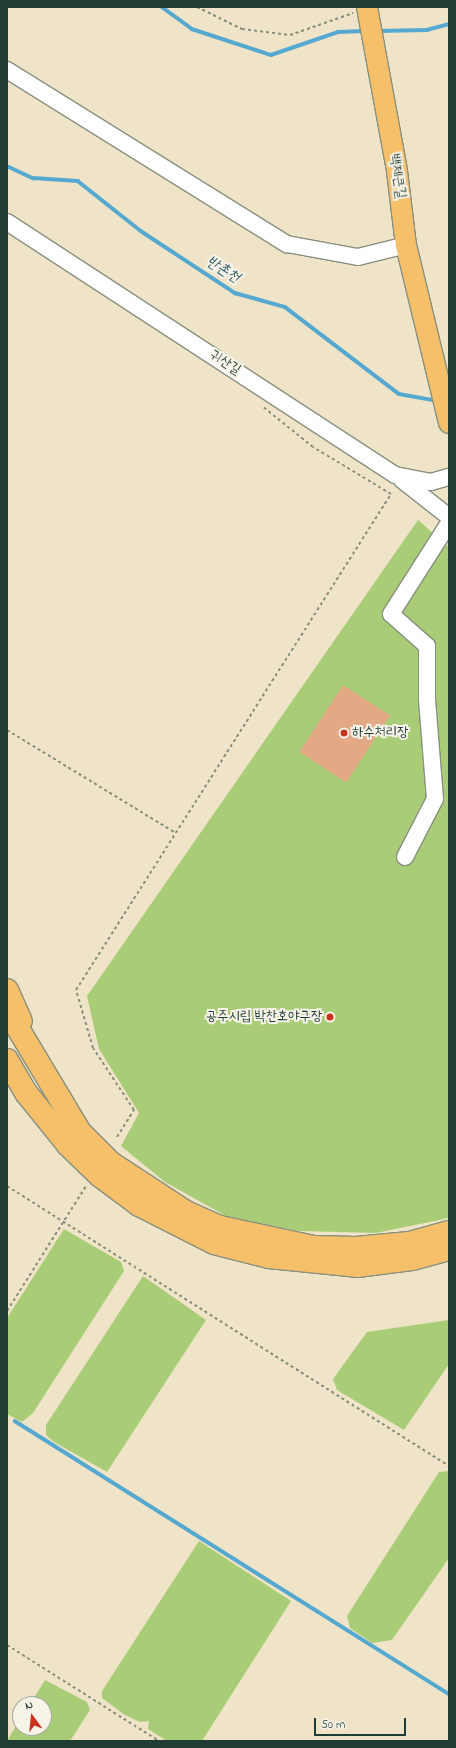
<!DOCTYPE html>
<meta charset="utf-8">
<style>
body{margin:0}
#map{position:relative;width:456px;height:1748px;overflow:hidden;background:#efe4c8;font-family:"Indie Flower","Poor Story",sans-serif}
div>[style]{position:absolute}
.green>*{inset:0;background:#a9cd76}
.stream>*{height:3.5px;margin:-1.75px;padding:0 1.75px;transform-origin:1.75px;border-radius:1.75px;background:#55a9d0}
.building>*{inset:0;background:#e2a984;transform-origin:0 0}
.path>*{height:2px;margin-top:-1px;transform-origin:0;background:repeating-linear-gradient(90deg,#87907e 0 3px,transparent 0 6px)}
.roads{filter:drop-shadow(1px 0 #87907e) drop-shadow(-1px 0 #87907e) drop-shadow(0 1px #87907e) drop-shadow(0 -1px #87907e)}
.minor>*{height:16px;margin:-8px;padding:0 8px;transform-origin:8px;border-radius:8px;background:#fff}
.major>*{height:20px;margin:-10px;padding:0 10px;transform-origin:10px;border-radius:10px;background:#f6c06b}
.highway>*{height:22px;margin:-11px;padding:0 11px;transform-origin:11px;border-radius:11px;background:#f6c06b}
.dots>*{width:11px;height:11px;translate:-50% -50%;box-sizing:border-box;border:2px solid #f7f3e8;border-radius:50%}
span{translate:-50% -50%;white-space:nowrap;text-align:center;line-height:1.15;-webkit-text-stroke:4px #f7f3e8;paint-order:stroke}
.street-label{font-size:14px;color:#1f3d34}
.poi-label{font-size:14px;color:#1f3d34}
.left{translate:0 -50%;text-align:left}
.right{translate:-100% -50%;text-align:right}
.water-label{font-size:15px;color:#2f5d63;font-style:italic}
.frame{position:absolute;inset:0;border:8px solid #1f3d34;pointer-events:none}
.north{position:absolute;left:12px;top:1696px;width:40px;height:40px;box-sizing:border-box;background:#f7f3e8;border:1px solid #a1aaa0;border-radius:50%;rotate:345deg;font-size:11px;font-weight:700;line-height:16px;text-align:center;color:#1f3d34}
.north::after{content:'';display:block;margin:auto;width:14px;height:18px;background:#c8321e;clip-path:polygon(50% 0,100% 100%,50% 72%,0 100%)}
.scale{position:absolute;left:314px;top:1718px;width:92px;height:18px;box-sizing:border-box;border:2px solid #1f3d34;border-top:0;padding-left:5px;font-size:12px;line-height:14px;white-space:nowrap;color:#1f3d34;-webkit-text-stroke:3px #f7f3e8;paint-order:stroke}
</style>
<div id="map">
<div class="green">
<i style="clip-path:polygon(418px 520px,449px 547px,449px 1218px,376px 1233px,299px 1231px,226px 1216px,165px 1182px,121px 1146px,139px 1113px,99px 1049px,87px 996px)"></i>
<i style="clip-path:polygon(64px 1229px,121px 1262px,124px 1271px,33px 1413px,22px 1422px,7px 1414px,7px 1318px)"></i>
<i style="clip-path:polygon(143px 1276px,206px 1320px,107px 1472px,54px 1442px,46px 1435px,46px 1425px)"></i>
<i style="clip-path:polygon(449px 1320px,449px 1364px,404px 1430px,337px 1390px,333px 1379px,367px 1332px)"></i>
<i style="clip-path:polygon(449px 1471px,449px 1558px,392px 1640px,372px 1643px,350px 1628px,347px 1616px,439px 1472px)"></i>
<i style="clip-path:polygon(199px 1541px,291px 1601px,202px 1741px,167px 1741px,148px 1729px,149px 1721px,140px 1722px,125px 1715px,102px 1698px,102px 1691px)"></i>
<i style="clip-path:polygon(45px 1680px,87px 1702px,90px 1710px,70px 1741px,7px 1741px,20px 1719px,20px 1728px,44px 1728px,44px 1704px,30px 1704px)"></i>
</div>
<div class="stream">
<i style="left:162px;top:7px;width:37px;rotate:36deg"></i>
<i style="left:192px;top:29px;width:83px;rotate:18.2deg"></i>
<i style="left:271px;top:55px;width:71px;rotate:-18.9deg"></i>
<i style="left:338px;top:32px;width:27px;rotate:-2deg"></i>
<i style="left:378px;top:31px;width:49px;rotate:-1.2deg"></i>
<i style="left:427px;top:30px;width:23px;rotate:-15deg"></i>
<i style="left:7px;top:166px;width:29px;rotate:25deg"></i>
<i style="left:33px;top:178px;width:45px;rotate:3.8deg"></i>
<i style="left:78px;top:181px;width:80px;rotate:38.4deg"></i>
<i style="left:141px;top:231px;width:113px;rotate:33.4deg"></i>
<i style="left:235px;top:293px;width:52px;rotate:15.6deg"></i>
<i style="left:285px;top:307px;width:143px;rotate:37.3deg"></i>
<i style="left:399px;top:394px;width:39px;rotate:10deg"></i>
<i style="left:15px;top:1421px;width:513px;rotate:32.17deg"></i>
</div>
<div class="building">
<i style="left:343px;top:685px;width:56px;height:80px;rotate:33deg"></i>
</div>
<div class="path">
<i style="left:197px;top:7px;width:50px;rotate:26.1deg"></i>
<i style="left:242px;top:29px;width:48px;rotate:7.1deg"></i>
<i style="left:290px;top:35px;width:67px;rotate:-19.2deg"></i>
<i style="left:7px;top:730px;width:196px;rotate:31.4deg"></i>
<i style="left:117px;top:1137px;width:32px;rotate:-58deg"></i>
<i style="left:134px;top:1110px;width:74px;rotate:-123.5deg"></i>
<i style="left:93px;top:1048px;width:60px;rotate:-106.3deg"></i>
<i style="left:76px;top:990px;width:588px;rotate:-57.58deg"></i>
<i style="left:391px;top:494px;width:91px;rotate:-148.9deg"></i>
<i style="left:313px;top:447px;width:65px;rotate:-141.2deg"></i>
<i style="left:7px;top:1186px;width:523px;rotate:32.35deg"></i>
<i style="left:7px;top:1311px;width:148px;rotate:-57.7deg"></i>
<i style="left:7px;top:1645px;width:180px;rotate:32.3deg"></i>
</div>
<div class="roads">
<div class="minor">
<i style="left:7px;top:70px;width:330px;rotate:31.9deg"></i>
<i style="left:287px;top:244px;width:72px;rotate:10.4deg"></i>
<i style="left:358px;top:257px;width:49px;rotate:-14deg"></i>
<i style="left:7px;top:222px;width:463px;rotate:33.1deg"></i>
<i style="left:395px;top:475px;width:37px;rotate:11deg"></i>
<i style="left:431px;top:482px;width:19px;rotate:-16deg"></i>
<i style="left:402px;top:480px;width:60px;rotate:38.2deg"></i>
<i style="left:405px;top:857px;width:65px;rotate:-62.7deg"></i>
<i style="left:435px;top:799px;width:100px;rotate:-94.6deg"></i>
<i style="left:427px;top:699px;width:53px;rotate:-90deg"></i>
<i style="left:427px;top:646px;width:48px;rotate:-138.4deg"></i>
<i style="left:391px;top:614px;width:108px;rotate:-57.5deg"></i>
</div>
<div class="major">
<i style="left:367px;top:7px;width:167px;rotate:79.6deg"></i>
<i style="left:397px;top:171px;width:75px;rotate:83.1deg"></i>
<i style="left:406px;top:245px;width:183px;rotate:76.4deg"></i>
</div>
<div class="highway">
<i style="left:7px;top:990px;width:34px;rotate:66deg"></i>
<i style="left:7px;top:1010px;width:142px;rotate:59.1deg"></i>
<i style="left:80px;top:1132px;width:44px;rotate:45deg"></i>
<i style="left:111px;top:1163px;width:90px;rotate:33.2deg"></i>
<i style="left:186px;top:1212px;width:37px;rotate:24deg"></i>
<i style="left:220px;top:1227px;width:96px;rotate:12deg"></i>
<i style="left:314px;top:1247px;width:42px;rotate:1.4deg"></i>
<i style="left:356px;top:1248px;width:53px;rotate:-5.4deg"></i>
<i style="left:409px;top:1243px;width:41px;rotate:-15.4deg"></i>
<i style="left:7px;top:1060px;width:39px;rotate:60deg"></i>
<i style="left:27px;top:1094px;width:65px;rotate:51.2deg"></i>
<i style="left:68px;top:1145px;width:45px;rotate:44.1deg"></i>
<i style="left:100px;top:1176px;width:49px;rotate:36.6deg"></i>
<i style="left:139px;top:1205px;width:84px;rotate:26.9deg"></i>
<i style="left:214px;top:1243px;width:57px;rotate:14.3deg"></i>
<i style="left:269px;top:1257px;width:88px;rotate:5.8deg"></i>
<i style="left:357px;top:1266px;width:55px;rotate:-7.3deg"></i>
<i style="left:412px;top:1259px;width:38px;rotate:-15deg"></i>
</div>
</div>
<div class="dots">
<i style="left:344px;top:733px;background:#c8321e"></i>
<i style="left:330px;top:1017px;background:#c8321e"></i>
</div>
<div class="street-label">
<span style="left:397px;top:176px;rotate:81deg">백제큰길</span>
<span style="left:225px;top:363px;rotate:33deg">귀산길</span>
</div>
<div class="poi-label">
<span class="left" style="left:352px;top:733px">하수처리장</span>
<span class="right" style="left:322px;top:1017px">공주시립 박찬호야구장</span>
</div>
<div class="water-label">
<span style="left:223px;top:270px;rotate:32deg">반촌천</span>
</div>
<div class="frame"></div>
<div class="north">N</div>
<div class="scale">50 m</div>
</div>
